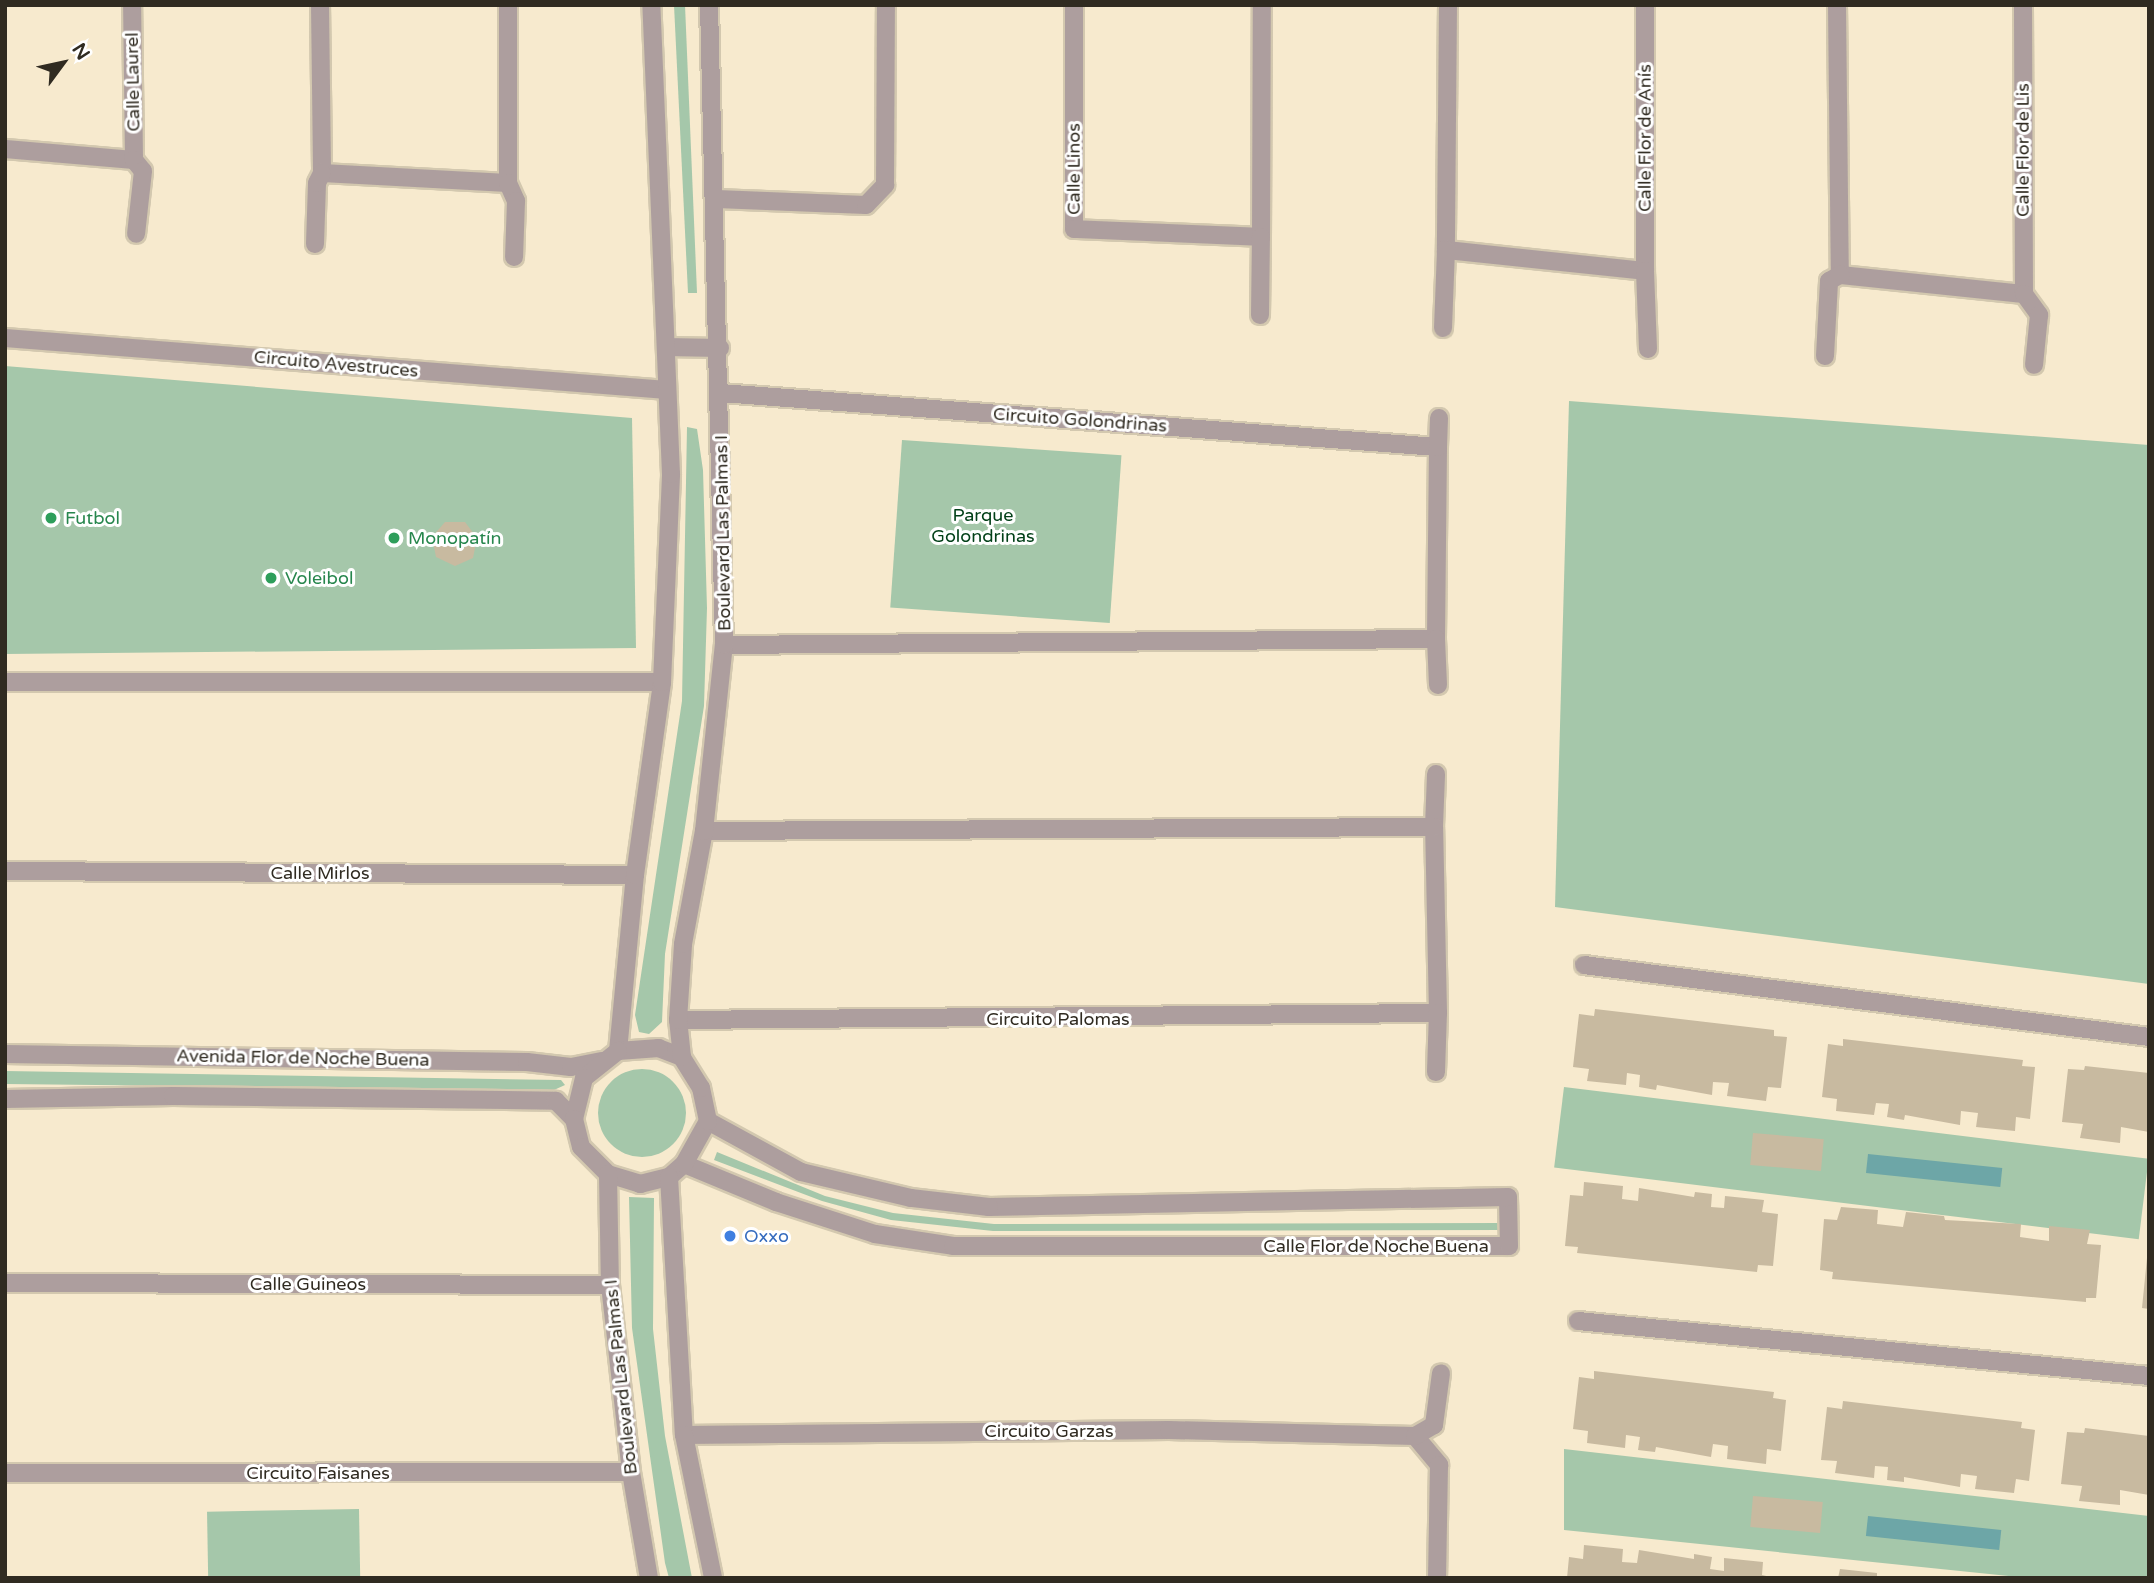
<!DOCTYPE html>
<meta charset="utf-8">
<style>
body{margin:0}
#map{position:relative;width:2154px;height:1583px;overflow:hidden;background:#f7eace;font-family:"Varela Round",sans-serif}
div>[style]{position:absolute}
.green>*{inset:0;background:#a5c7aa;transform-origin:0 0}
.round{border-radius:50%}
.water>*{inset:0;background:#6da6a7;transform-origin:0 0}
.building>*{inset:0;background:#c8baa0;transform-origin:0 0}
.roads{filter:drop-shadow(2px 0 #d3c8af) drop-shadow(-2px 0 #d3c8af) drop-shadow(0 2px #d3c8af) drop-shadow(0 -2px #d3c8af)}
.minor>*{height:18px;margin:-9px;padding:0 9px;transform-origin:9px;border-radius:9px;background:#ad9e9e}
.tertiary>*{height:18px;margin:-9px;padding:0 9px;transform-origin:9px;border-radius:9px;background:#ad9e9e}
.dots>*{width:19px;height:19px;translate:-50% -50%;box-sizing:border-box;border:4px solid #fff;border-radius:50%}
span{translate:-50% -50%;white-space:nowrap;text-align:center;line-height:1.15;-webkit-text-stroke:6px #fff;paint-order:stroke}
.street-label{font-size:18px;color:#302b21}
.park-label{font-size:18px;color:#024018}
.leisure-label{font-size:18px;color:#27864d}
.left{translate:0 -50%;text-align:left}
.shop-label{font-size:18px;color:#366cbe}
.frame{position:absolute;inset:0;border:7px solid #302b21;pointer-events:none}
.north{position:absolute;left:28px;top:28px;width:70px;height:70px;-webkit-text-stroke:5px #fff;paint-order:stroke;rotate:57deg;font-size:19px;font-weight:700;line-height:28px;text-align:center;color:#302b21}
.north::after{content:'';display:block;margin:auto;width:24px;height:32px;background:#302b21;clip-path:polygon(50% 0,100% 100%,50% 72%,0 100%)}
</style>
<div id="map">
<div class="green">
<i style="clip-path:polygon(674px 5px,685px 5px,697px 293px,688px 293px)"></i>
<i style="clip-path:polygon(5px 366px,632px 418px,636px 648px,5px 654px)"></i>
<i style="clip-path:polygon(1569px 401px,2149px 445px,2149px 984px,1555px 907px)"></i>
<i style="clip-path:polygon(687px 427px,697px 429px,703px 470px,707px 608px,704px 706px,665px 954px,662px 1022px,649px 1034px,639px 1032px,635px 1015px,682px 701px)"></i>
<i style="left:902px;top:440px;width:220px;height:168px;rotate:4deg"></i>
<i class="round" style="left:598px;top:1069px;width:88px;height:88px"></i>
<i style="clip-path:polygon(5px 1071px,561px 1080px,565px 1085px,554px 1090px,5px 1084px)"></i>
<i style="left:1564px;top:1087px;width:589px;height:81px;rotate:7deg"></i>
<i style="clip-path:polygon(717px 1152px,825px 1196px,893px 1213px,994px 1224px,1503px 1223px,1502px 1230px,993px 1231px,891px 1220px,822px 1201px,714px 1160px)"></i>
<i style="clip-path:polygon(629px 1197px,654px 1198px,653px 1329px,665px 1436px,692px 1578px,669px 1578px,665px 1563px,632px 1328px)"></i>
<i style="clip-path:polygon(1564px 1449px,2149px 1516px,2149px 1578px,2028px 1578px,1564px 1530px)"></i>
<i style="left:359px;top:1509px;width:69px;height:152px;rotate:89deg"></i>
</div>
<div class="water">
<i style="left:1868px;top:1154px;width:135px;height:19px;rotate:6deg"></i>
<i style="left:1868px;top:1516px;width:134px;height:20px;rotate:6deg"></i>
</div>
<div class="building">
<i style="clip-path:polygon(445px 522px,465px 522px,477px 538px,473px 558px,455px 566px,436px 557px,432px 537px)"></i>
<i style="clip-path:polygon(1595px 1009px,1774px 1030px,1774px 1036px,1787px 1037px,1781px 1088px,1768px 1087px,1766px 1101px,1727px 1096px,1729px 1083px,1713px 1082px,1712px 1095px,1657px 1085px,1656px 1090px,1639px 1087px,1640px 1075px,1627px 1073px,1626px 1085px,1587px 1081px,1589px 1069px,1573px 1067px,1579px 1014px,1594px 1016px)"></i>
<i style="clip-path:polygon(1843px 1039px,2023px 1060px,2022px 1066px,2035px 1067px,2030px 1119px,2016px 1117px,2015px 1131px,1976px 1127px,1978px 1113px,1961px 1111px,1960px 1125px,1905px 1115px,1904px 1120px,1887px 1117px,1889px 1104px,1876px 1103px,1874px 1115px,1836px 1111px,1837px 1099px,1822px 1097px,1828px 1044px,1843px 1046px)"></i>
<i style="clip-path:polygon(2085px 1066px,2149px 1073px,2149px 1132px,2121px 1127px,2120px 1143px,2080px 1138px,2083px 1124px,2062px 1122px,2068px 1069px,2084px 1070px)"></i>
<i style="left:1753px;top:1133px;width:71px;height:32px;rotate:5deg"></i>
<i style="clip-path:polygon(1584px 1182px,1623px 1186px,1622px 1199px,1638px 1201px,1639px 1188px,1694px 1197px,1695px 1192px,1712px 1194px,1711px 1207px,1724px 1208px,1725px 1196px,1764px 1200px,1762px 1212px,1778px 1214px,1773px 1266px,1758px 1265px,1757px 1272px,1577px 1253px,1578px 1247px,1565px 1246px,1570px 1195px,1583px 1196px)"></i>
<i style="clip-path:polygon(1841px 1207px,1878px 1210px,1877px 1224px,1903px 1227px,1906px 1212px,1944px 1216px,1945px 1220px,2021px 1224px,2020px 1237px,2049px 1241px,2049px 1226px,2090px 1230px,2087px 1244px,2101px 1245px,2096px 1298px,2086px 1298px,2086px 1302px,1832px 1279px,1833px 1272px,1820px 1270px,1824px 1219px,1837px 1220px)"></i>
<i style="clip-path:polygon(2147px 1258px,2149px 1258px,2149px 1309px,2142px 1308px)"></i>
<i style="clip-path:polygon(1594px 1371px,1774px 1392px,1773px 1398px,1786px 1400px,1781px 1451px,1767px 1449px,1766px 1464px,1727px 1459px,1728px 1446px,1713px 1444px,1711px 1457px,1656px 1447px,1655px 1452px,1638px 1450px,1640px 1437px,1626px 1435px,1625px 1448px,1587px 1443px,1588px 1431px,1573px 1429px,1579px 1377px,1594px 1379px)"></i>
<i style="clip-path:polygon(1843px 1401px,2022px 1422px,2021px 1428px,2035px 1430px,2029px 1481px,2016px 1479px,2014px 1493px,1975px 1489px,1977px 1476px,1961px 1474px,1960px 1487px,1904px 1477px,1904px 1482px,1887px 1480px,1888px 1467px,1875px 1466px,1874px 1478px,1835px 1473px,1837px 1461px,1821px 1460px,1827px 1407px,1842px 1409px)"></i>
<i style="clip-path:polygon(2085px 1428px,2149px 1436px,2149px 1495px,2120px 1490px,2120px 1505px,2079px 1501px,2082px 1486px,2061px 1484px,2067px 1432px,2084px 1433px)"></i>
<i style="left:1753px;top:1496px;width:70px;height:31px;rotate:5deg"></i>
<i style="clip-path:polygon(1584px 1545px,1623px 1549px,1622px 1562px,1637px 1563px,1639px 1550px,1694px 1559px,1694px 1554px,1712px 1557px,1710px 1569px,1724px 1571px,1724px 1558px,1763px 1562px,1762px 1575px,1775px 1578px,1567px 1578px,1569px 1557px,1583px 1559px)"></i>
<i style="clip-path:polygon(1840px 1569px,1877px 1573px,1877px 1578px,1838px 1578px)"></i>
</div>
<div class="roads">
<div class="minor">
<i style="left:320px;top:5px;width:168px;rotate:89.3deg"></i>
<i style="left:322px;top:173px;width:186px;rotate:3.1deg"></i>
<i style="left:508px;top:183px;width:178px;rotate:-90deg"></i>
<i style="left:1074px;top:5px;width:224px;rotate:90deg"></i>
<i style="left:1074px;top:229px;width:187px;rotate:2.4deg"></i>
<i style="left:1261px;top:237px;width:232px;rotate:-89.8deg"></i>
<i style="left:1448px;top:5px;width:245px;rotate:90.5deg"></i>
<i style="left:1446px;top:250px;width:200px;rotate:6deg"></i>
<i style="left:1645px;top:271px;width:266px;rotate:-90deg"></i>
<i style="left:1837px;top:5px;width:270px;rotate:89.4deg"></i>
<i style="left:1840px;top:275px;width:185px;rotate:5.9deg"></i>
<i style="left:2024px;top:294px;width:289px;rotate:-90.2deg"></i>
<i style="left:5px;top:149px;width:129px;rotate:4.9deg"></i>
<i style="left:134px;top:160px;width:155px;rotate:-90.7deg"></i>
<i style="left:134px;top:160px;width:14px;rotate:51deg"></i>
<i style="left:143px;top:171px;width:63px;rotate:96.3deg"></i>
<i style="left:508px;top:183px;width:20px;rotate:66deg"></i>
<i style="left:516px;top:201px;width:56px;rotate:92deg"></i>
<i style="left:717px;top:199px;width:149px;rotate:2.3deg"></i>
<i style="left:866px;top:205px;width:28px;rotate:-46deg"></i>
<i style="left:885px;top:185px;width:180px;rotate:-89.7deg"></i>
<i style="left:315px;top:244px;width:61px;rotate:-88.1deg"></i>
<i style="left:317px;top:183px;width:11px;rotate:-63deg"></i>
<i style="left:1645px;top:271px;width:78px;rotate:87.8deg"></i>
<i style="left:2024px;top:294px;width:26px;rotate:54deg"></i>
<i style="left:2039px;top:315px;width:50px;rotate:95.7deg"></i>
<i style="left:1260px;top:315px;width:78px;rotate:-89.3deg"></i>
<i style="left:1443px;top:328px;width:78px;rotate:-87.8deg"></i>
<i style="left:5px;top:338px;width:664px;rotate:4.49deg"></i>
<i style="left:1825px;top:356px;width:75px;rotate:-86.9deg"></i>
<i style="left:1829px;top:281px;width:13px;rotate:-29deg"></i>
<i style="left:721px;top:393px;width:719px;rotate:4.31deg"></i>
<i style="left:1438px;top:447px;width:192px;rotate:90.6deg"></i>
<i style="left:1436px;top:639px;width:712px;rotate:179.52deg"></i>
<i style="left:1438px;top:447px;width:29px;rotate:-88deg"></i>
<i style="left:1436px;top:639px;width:46px;rotate:87.5deg"></i>
<i style="left:5px;top:682px;width:657px"></i>
<i style="left:1434px;top:827px;width:53px;rotate:-87.8deg"></i>
<i style="left:5px;top:871px;width:630px;rotate:0.36deg"></i>
<i style="left:1584px;top:965px;width:570px;rotate:7.26deg"></i>
<i style="left:678px;top:1020px;width:760px;rotate:-0.53deg"></i>
<i style="left:1438px;top:1013px;width:186px;rotate:-91.2deg"></i>
<i style="left:1434px;top:827px;width:730px;rotate:179.69deg"></i>
<i style="left:5px;top:1054px;width:522px;rotate:0.88deg"></i>
<i style="left:527px;top:1062px;width:44px;rotate:6.5deg"></i>
<i style="left:571px;top:1067px;width:31px;rotate:-11deg"></i>
<i style="left:1436px;top:1072px;width:59px;rotate:-88.1deg"></i>
<i style="left:5px;top:1099px;width:168px;rotate:-1deg"></i>
<i style="left:173px;top:1096px;width:383px;rotate:0.7deg"></i>
<i style="left:556px;top:1101px;width:25px;rotate:45deg"></i>
<i style="left:684px;top:1164px;width:100px;rotate:22.4deg"></i>
<i style="left:776px;top:1202px;width:104px;rotate:17.9deg"></i>
<i style="left:875px;top:1234px;width:79px;rotate:8.7deg"></i>
<i style="left:953px;top:1246px;width:556px"></i>
<i style="left:1509px;top:1246px;width:49px;rotate:-91.2deg"></i>
<i style="left:1508px;top:1197px;width:519px;rotate:178.9deg"></i>
<i style="left:989px;top:1207px;width:79px;rotate:-173.4deg"></i>
<i style="left:911px;top:1198px;width:113px;rotate:-166.7deg"></i>
<i style="left:801px;top:1172px;width:106px;rotate:-151.3deg"></i>
<i style="left:5px;top:1283px;width:605px;rotate:0.19deg"></i>
<i style="left:1578px;top:1321px;width:574px;rotate:5.5deg"></i>
<i style="left:684px;top:1435px;width:485px;rotate:-0.6deg"></i>
<i style="left:1169px;top:1430px;width:246px;rotate:1.4deg"></i>
<i style="left:1415px;top:1436px;width:38px;rotate:50deg"></i>
<i style="left:1439px;top:1465px;width:113px;rotate:91deg"></i>
<i style="left:1415px;top:1436px;width:22px;rotate:-30deg"></i>
<i style="left:1434px;top:1425px;width:52px;rotate:-82.3deg"></i>
<i style="left:5px;top:1473px;width:626px;rotate:-0.09deg"></i>
</div>
<div class="tertiary">
<i style="left:666px;top:347px;width:54px;rotate:1.1deg"></i>
<i style="left:618px;top:1051px;width:177px;rotate:-84.5deg"></i>
<i style="left:635px;top:875px;width:195px;rotate:-82deg"></i>
<i style="left:662px;top:682px;width:208px;rotate:-87.5deg"></i>
<i style="left:671px;top:474px;width:469px;rotate:-92.4deg"></i>
<i style="left:682px;top:1057px;width:25px;rotate:-159deg"></i>
<i style="left:659px;top:1048px;width:41px;rotate:175.8deg"></i>
<i style="left:618px;top:1051px;width:43px;rotate:141.5deg"></i>
<i style="left:584px;top:1078px;width:42px;rotate:103.7deg"></i>
<i style="left:574px;top:1119px;width:29px;rotate:76deg"></i>
<i style="left:581px;top:1147px;width:38px;rotate:45deg"></i>
<i style="left:608px;top:1174px;width:34px;rotate:17deg"></i>
<i style="left:640px;top:1184px;width:30px;rotate:-14deg"></i>
<i style="left:669px;top:1177px;width:20px;rotate:-41deg"></i>
<i style="left:684px;top:1164px;width:49px;rotate:-60.8deg"></i>
<i style="left:708px;top:1121px;width:34px;rotate:-102deg"></i>
<i style="left:701px;top:1088px;width:36px;rotate:-122deg"></i>
<i style="left:682px;top:1057px;width:37px;rotate:-96deg"></i>
<i style="left:678px;top:1020px;width:76px;rotate:-86.2deg"></i>
<i style="left:683px;top:944px;width:115px;rotate:-79.5deg"></i>
<i style="left:704px;top:831px;width:187px;rotate:-83.9deg"></i>
<i style="left:724px;top:645px;width:640px;rotate:-91.34deg"></i>
<i style="left:608px;top:1174px;width:111px;rotate:89deg"></i>
<i style="left:610px;top:1285px;width:188px;rotate:83.6deg"></i>
<i style="left:631px;top:1472px;width:108px;rotate:80.4deg"></i>
<i style="left:669px;top:1177px;width:258px;rotate:86.7deg"></i>
<i style="left:684px;top:1435px;width:146px;rotate:78.5deg"></i>
</div>
</div>
<div class="dots">
<i style="left:51px;top:518px;background:#2e9e5b"></i>
<i style="left:394px;top:538px;background:#2e9e5b"></i>
<i style="left:271px;top:578px;background:#2e9e5b"></i>
<i style="left:730px;top:1236px;background:#3f7fe0"></i>
</div>
<div class="street-label">
<span style="left:133px;top:82px;rotate:-91deg">Calle Laurel</span>
<span style="left:1645px;top:138px;rotate:-90deg">Calle Flor de Anís</span>
<span style="left:2023px;top:150px;rotate:-90deg">Calle Flor de Lis</span>
<span style="left:1074px;top:169px;rotate:-90deg">Calle Linos</span>
<span style="left:336px;top:364px;rotate:5deg">Circuito Avestruces</span>
<span style="left:1080px;top:420px;rotate:4deg">Circuito Golondrinas</span>
<span style="left:723px;top:533px;rotate:-91deg">Boulevard Las Palmas I</span>
<span style="left:320px;top:873px">Calle Mirlos</span>
<span style="left:1058px;top:1019px">Circuito Palomas</span>
<span style="left:303px;top:1058px;rotate:1deg">Avenida Flor de Noche Buena</span>
<span style="left:1376px;top:1246px">Calle Flor de Noche Buena</span>
<span style="left:308px;top:1284px">Calle Guineos</span>
<span style="left:621px;top:1377px;rotate:-96deg">Boulevard Las Palmas I</span>
<span style="left:1049px;top:1431px">Circuito Garzas</span>
<span style="left:318px;top:1473px">Circuito Faisanes</span>
</div>
<div class="park-label">
<span style="left:983px;top:526px">Parque<br>Golondrinas</span>
</div>
<div class="leisure-label">
<span class="left" style="left:65px;top:518px">Futbol</span>
<span class="left" style="left:408px;top:538px">Monopatín</span>
<span class="left" style="left:285px;top:578px">Voleibol</span>
</div>
<div class="shop-label">
<span class="left" style="left:744px;top:1236px">Oxxo</span>
</div>
<div class="frame"></div>
<div class="north">N</div>
</div>
